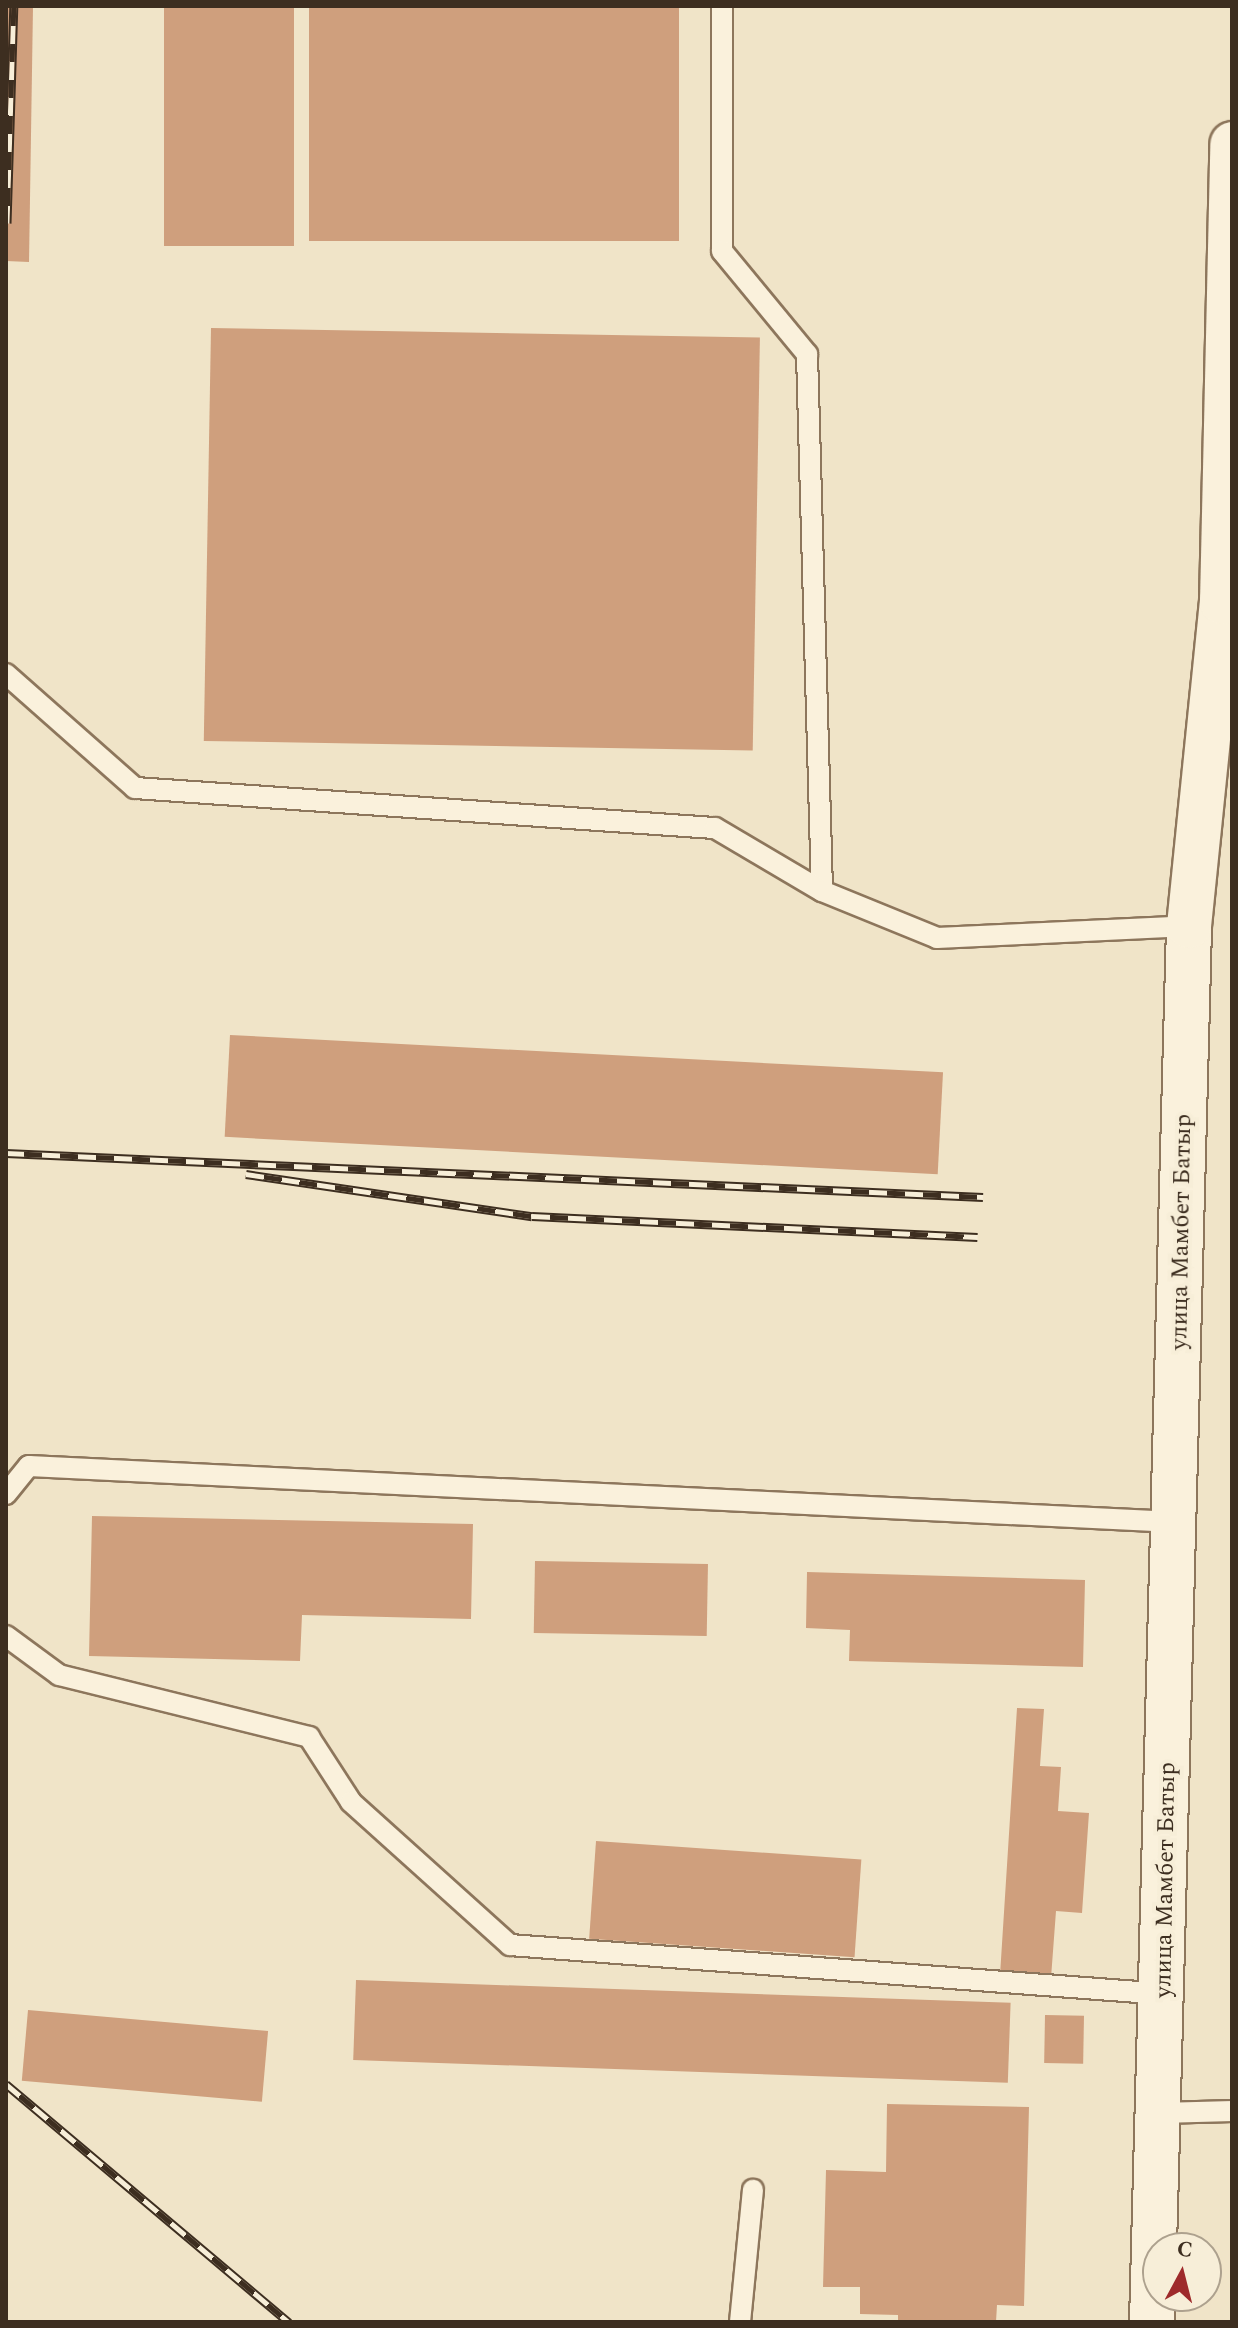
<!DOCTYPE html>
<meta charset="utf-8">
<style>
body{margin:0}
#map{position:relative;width:1238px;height:2328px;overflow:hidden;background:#f0e4c8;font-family:Spectral,serif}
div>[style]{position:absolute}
.building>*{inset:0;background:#cf9f7d;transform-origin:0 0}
.roads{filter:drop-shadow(2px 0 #8d765c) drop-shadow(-2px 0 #8d765c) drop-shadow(0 2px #8d765c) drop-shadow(0 -2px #8d765c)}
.service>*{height:20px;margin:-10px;padding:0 10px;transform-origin:10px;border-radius:10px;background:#faf1dc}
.secondary>*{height:44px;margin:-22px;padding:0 22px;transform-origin:22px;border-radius:22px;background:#faf1dc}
.rail>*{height:9px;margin-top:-4.5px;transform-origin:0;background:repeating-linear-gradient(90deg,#f7eed8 0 18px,#3d2e20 0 36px);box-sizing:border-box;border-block:2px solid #3d2e20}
span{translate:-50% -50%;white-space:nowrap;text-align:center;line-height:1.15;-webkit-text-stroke:8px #f7eed8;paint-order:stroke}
.street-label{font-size:24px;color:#3d2e20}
.frame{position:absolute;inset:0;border:8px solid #3d2e20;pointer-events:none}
.north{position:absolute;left:1142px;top:2232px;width:80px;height:80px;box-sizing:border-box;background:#f7eed8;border:2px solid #ada18e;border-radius:50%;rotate:7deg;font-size:22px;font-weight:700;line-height:32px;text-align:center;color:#3d2e20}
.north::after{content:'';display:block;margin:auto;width:28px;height:36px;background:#9e2a2b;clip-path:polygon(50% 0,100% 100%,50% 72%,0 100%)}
</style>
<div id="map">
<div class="building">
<i style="clip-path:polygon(6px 6px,33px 6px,29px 262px,6px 261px)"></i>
<i style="left:164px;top:6px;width:130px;height:240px"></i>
<i style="left:309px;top:6px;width:370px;height:235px"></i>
<i style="left:211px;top:328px;width:549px;height:413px;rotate:1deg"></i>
<i style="left:230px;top:1035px;width:714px;height:102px;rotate:3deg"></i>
<i style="clip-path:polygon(92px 1516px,473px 1524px,471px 1619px,302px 1615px,300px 1661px,89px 1656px)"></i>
<i style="left:535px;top:1561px;width:173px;height:72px;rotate:1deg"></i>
<i style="clip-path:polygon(807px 1572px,1085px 1580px,1083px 1667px,849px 1661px,850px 1630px,806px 1628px)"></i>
<i style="clip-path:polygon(1017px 1708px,1044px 1709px,1040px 1766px,1061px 1767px,1058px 1811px,1089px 1813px,1082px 1913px,1056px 1911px,1051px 1978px,1000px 1975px)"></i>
<i style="left:596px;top:1841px;width:266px;height:98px;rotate:4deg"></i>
<i style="left:356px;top:1980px;width:655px;height:80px;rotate:2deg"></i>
<i style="left:28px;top:2010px;width:241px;height:71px;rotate:5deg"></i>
<i style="left:1045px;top:2015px;width:39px;height:48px;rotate:1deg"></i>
<i style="clip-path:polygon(887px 2104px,1029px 2107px,1024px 2306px,997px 2305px,996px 2322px,898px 2322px,898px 2315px,860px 2314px,860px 2287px,823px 2287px,826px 2170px,886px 2172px)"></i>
</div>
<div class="roads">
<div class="service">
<i style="left:722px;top:6px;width:245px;rotate:90deg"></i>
<i style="left:722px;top:251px;width:134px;rotate:50.5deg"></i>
<i style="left:807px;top:354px;width:537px;rotate:88.4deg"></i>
<i style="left:6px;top:674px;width:172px;rotate:41.5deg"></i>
<i style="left:135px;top:788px;width:581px;rotate:3.95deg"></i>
<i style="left:715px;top:828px;width:124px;rotate:30.5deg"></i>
<i style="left:822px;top:891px;width:124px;rotate:22.2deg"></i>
<i style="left:937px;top:938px;width:252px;rotate:-2.7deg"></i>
<i style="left:6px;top:1494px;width:36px;rotate:-51deg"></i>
<i style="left:29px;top:1466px;width:1147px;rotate:2.8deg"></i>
<i style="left:6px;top:1636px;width:66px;rotate:36.3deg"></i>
<i style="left:59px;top:1675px;width:258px;rotate:13.9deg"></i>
<i style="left:309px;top:1737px;width:77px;rotate:57.1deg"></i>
<i style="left:351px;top:1802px;width:214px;rotate:42deg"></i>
<i style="left:510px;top:1945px;width:656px;rotate:4.28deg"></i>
<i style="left:1161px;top:2113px;width:71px;rotate:-1.6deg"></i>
<i style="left:740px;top:2322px;width:133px;rotate:-84.4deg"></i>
</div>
<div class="secondary">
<i style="left:1152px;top:2322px;width:1396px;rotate:-88.48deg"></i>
<i style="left:1189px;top:926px;width:326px;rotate:-84.2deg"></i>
<i style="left:1222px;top:602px;width:458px;rotate:-88.7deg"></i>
</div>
</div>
<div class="rail">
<i style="left:7px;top:223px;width:217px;rotate:-88.2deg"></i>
<i style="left:6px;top:1153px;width:978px;rotate:2.58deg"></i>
<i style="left:246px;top:1174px;width:289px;rotate:8.4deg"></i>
<i style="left:532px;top:1216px;width:446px;rotate:2.7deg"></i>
<i style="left:6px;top:2084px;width:370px;rotate:40.1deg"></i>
</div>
<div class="street-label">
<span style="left:1182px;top:1232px;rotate:-89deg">улица Мамбет Батыр</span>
<span style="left:1166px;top:1880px;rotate:-89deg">улица Мамбет Батыр</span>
</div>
<div class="frame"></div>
<div class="north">С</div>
</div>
